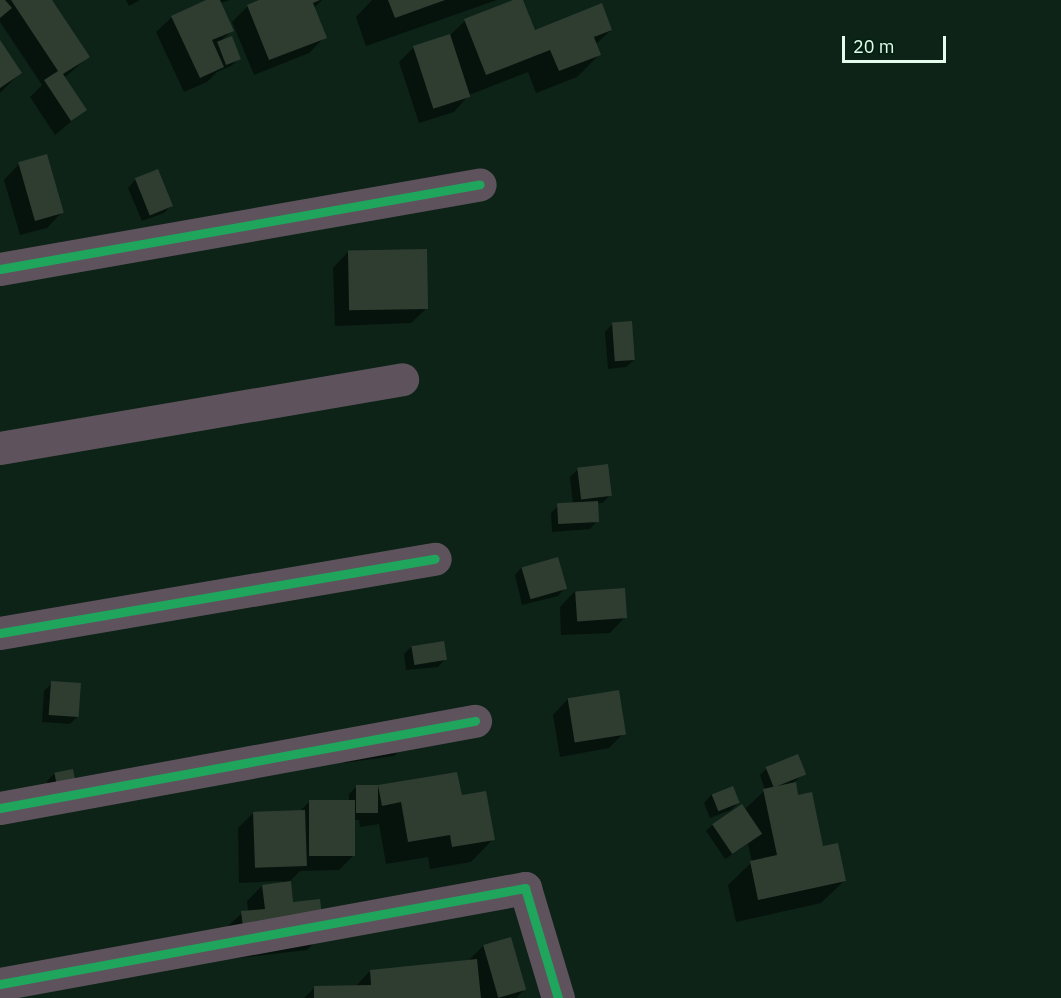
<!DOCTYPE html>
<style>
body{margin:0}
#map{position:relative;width:1061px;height:998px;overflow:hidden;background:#0d2318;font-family:"IBM Plex Sans",sans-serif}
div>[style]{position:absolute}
.shadow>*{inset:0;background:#0007}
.building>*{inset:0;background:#2f3d31;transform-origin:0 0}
.minor>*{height:33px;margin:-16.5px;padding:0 16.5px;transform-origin:16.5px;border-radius:16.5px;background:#5e535c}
.cycleway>*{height:9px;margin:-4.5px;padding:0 4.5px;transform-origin:4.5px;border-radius:4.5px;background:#20a55d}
span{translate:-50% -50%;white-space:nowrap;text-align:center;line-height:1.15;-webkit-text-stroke:4.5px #042212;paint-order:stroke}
.scale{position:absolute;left:842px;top:36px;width:104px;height:27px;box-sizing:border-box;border:3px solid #e5fbec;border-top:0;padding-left:8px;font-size:18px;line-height:21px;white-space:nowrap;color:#e5fbec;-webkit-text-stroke:4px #042212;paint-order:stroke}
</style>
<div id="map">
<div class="shadow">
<i style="clip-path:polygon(0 0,50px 0,88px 57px,64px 78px,85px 110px,55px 135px,30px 97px,42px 85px,0 22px)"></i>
<i style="clip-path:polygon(126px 0,140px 0,129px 6px)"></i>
<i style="clip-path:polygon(209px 0,230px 0,220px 3px,232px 30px,220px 42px,239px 59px,231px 66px,217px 72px,207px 82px,184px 92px,156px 32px,172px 17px)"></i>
<i style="clip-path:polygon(263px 0,322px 0,313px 9px,325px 37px,309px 53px,254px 75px,232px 22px,248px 6px)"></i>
<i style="clip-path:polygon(372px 0,497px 0,366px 46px,356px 17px)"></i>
<i style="clip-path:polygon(517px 0,522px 0,534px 31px,611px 30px,595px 45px,599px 55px,577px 77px,536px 93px,528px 72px,469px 95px,454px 112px,419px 123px,399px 62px,414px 47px,450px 35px,465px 21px)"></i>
<i style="clip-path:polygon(0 42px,20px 73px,0 93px)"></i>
<i style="clip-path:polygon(19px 164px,62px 212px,47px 228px,20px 235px,4px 180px)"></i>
<i style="clip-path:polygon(158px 171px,172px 205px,164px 213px,142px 221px,128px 188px,135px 180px)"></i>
<i style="clip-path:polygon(348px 252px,427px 308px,411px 323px,335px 326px,333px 268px)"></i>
<i style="clip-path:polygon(613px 324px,634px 360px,626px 367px,608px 369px,605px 332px)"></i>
<i style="clip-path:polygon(577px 470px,610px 495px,603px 503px,596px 503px,597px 521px,590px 529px,552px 532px,551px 513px,558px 506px,573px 505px,570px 477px)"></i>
<i style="clip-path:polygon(522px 567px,565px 588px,558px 596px,522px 605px,515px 575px)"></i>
<i style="clip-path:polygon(575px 591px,625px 617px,610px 633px,561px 635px,560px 607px)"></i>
<i style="clip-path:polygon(411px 647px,445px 659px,438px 667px,406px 670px,404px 654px)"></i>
<i style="clip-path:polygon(52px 683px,78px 716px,70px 724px,42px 722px,44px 691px)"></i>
<i style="clip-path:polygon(568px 699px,624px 733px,609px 748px,560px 757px,553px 715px)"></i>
<i style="clip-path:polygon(342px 746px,402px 748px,394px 756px,344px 763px)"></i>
<i style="clip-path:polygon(767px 768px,804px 774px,794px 782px,797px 797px,822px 848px,844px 881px,821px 903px,736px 922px,728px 885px,752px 862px,748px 844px,725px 859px,706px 831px,713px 824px,744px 810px,765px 790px,760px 775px)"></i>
<i style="clip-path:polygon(72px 771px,51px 804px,47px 781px,54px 774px)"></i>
<i style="clip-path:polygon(357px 786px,460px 796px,493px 839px,471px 862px,430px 869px,428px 857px,386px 864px,379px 824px,360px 827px,359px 820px,353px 820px,354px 855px,339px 870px,300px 871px,290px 881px,292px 904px,323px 934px,307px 950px,230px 959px,226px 928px,242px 913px,248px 912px,247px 901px,262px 886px,282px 884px,282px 881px,239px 883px,238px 828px,253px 813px,300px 811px,309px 802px,349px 801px,349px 794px)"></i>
<i style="clip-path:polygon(733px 788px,738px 803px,731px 810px,710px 818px,704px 803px,711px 795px)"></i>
<i style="clip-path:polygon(484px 945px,524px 990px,516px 998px,304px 998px,314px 988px,355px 987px,370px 971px,468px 961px)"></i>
</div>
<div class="building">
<i style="clip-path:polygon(0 0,5px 0,12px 8px,0 18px)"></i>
<i style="clip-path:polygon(11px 0,52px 0,90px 57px,63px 74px,87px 110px,71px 121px,44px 80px,58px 71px)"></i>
<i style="clip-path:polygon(206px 0,220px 0,234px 31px,212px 40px,224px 67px,200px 78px,171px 16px)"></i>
<i style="clip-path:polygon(259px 0,320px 0,313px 3px,327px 38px,269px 60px,247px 5px)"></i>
<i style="clip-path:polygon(388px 0,445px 0,395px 18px)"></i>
<i style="clip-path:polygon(513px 0,523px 0,535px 30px,602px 3px,612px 30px,594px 37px,601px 55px,559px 71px,550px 50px,486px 75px,464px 19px)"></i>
<i style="left:450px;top:34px;width:66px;height:39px;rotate:72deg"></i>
<i style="left:232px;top:36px;width:25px;height:16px;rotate:69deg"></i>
<i style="clip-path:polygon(0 40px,22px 73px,0 88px)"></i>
<i style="left:47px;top:154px;width:61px;height:30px;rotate:74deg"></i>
<i style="left:158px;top:169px;width:40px;height:25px;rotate:68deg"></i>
<i style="left:427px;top:249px;width:60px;height:79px;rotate:89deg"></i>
<i style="left:632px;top:321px;width:39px;height:20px;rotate:86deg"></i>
<i style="left:608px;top:464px;width:32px;height:31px;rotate:83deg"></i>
<i style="left:598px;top:501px;width:21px;height:41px;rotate:87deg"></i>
<i style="left:558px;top:557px;width:33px;height:38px;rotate:74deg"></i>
<i style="left:625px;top:588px;width:30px;height:50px;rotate:86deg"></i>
<i style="left:444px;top:641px;width:19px;height:33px;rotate:81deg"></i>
<i style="left:51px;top:681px;width:30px;height:34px;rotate:4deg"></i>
<i style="left:619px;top:690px;width:45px;height:52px;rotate:81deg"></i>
<i style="left:798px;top:754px;width:22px;height:35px;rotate:68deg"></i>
<i style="left:73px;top:769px;width:25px;height:19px;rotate:79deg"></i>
<i style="clip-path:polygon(457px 772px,462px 795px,486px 791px,495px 840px,452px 847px,450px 835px,408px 842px,401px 802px,382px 806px,378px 785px)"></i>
<i style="clip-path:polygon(796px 782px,798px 795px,812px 792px,823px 846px,838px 843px,846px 881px,758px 900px,750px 861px,777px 855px,763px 789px)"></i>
<i style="left:356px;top:785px;width:22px;height:28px"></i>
<i style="left:733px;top:786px;width:18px;height:23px;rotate:68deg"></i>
<i style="left:309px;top:800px;width:46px;height:56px"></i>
<i style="left:742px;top:804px;width:36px;height:36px;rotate:56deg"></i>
<i style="left:305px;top:810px;width:56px;height:52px;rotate:88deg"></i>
<i style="clip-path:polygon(291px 881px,293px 902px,320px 899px,324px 935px,245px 944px,241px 911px,265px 909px,262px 885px)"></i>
<i style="left:511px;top:937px;width:55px;height:29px;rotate:74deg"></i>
<i style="clip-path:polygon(477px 959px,481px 998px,314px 998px,314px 986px,371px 985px,370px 970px)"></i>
</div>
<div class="minor">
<i style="left:0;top:269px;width:487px;rotate:-10deg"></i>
<i style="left:0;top:448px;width:408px;rotate:-9.7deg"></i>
<i style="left:0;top:633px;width:441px;rotate:-9.7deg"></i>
<i style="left:0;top:808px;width:483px;rotate:-10.4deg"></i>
<i style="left:0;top:984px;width:534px;rotate:-10.36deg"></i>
<i style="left:525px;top:888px;width:115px;rotate:73.3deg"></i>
</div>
<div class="cycleway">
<i style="left:0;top:269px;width:487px;rotate:-10deg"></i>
<i style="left:0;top:633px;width:441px;rotate:-9.7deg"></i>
<i style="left:0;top:808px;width:483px;rotate:-10.4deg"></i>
<i style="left:0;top:984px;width:534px;rotate:-10.36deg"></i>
<i style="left:525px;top:888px;width:115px;rotate:73.3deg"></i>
</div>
<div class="scale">20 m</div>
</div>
